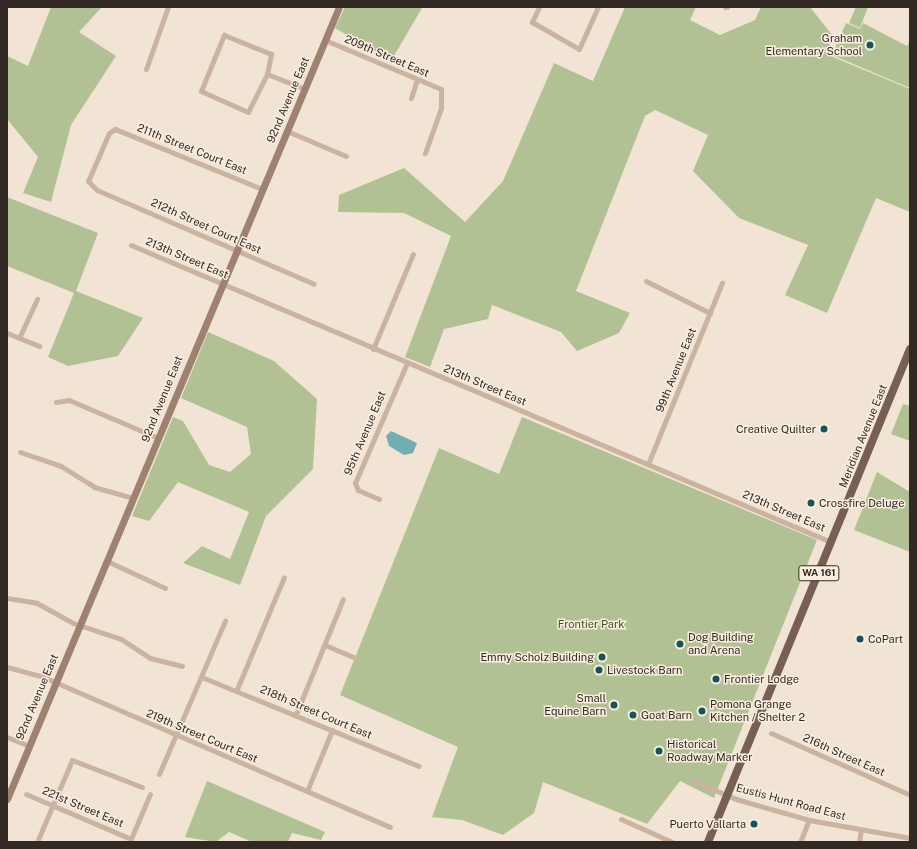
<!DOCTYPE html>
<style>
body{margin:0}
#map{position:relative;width:917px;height:849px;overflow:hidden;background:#f2e4d4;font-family:"Public Sans",sans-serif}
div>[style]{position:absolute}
.green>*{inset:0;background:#b2c194}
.water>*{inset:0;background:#71aeb1}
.street>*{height:5px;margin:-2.5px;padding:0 2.5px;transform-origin:2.5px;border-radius:2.5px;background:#cab3a0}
.secondary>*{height:7px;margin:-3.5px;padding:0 3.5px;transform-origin:3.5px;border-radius:3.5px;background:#9e8171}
.primary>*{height:8px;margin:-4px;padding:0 4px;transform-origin:4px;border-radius:4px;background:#775f53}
.dots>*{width:11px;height:11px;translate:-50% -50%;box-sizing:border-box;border:2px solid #faeee0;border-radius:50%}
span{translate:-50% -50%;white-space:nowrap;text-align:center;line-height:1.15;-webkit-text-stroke:3px #faeee0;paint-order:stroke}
.shield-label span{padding:1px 3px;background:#faeee0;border:1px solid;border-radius:3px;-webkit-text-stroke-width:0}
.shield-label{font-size:10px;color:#332924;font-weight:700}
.poi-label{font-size:11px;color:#332924}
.right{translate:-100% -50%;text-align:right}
.left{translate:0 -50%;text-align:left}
.street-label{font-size:11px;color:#332924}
.park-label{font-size:11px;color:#425326}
.frame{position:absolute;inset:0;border:8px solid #332924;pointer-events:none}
</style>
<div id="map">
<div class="green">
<i style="clip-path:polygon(51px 7px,102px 7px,79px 32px,116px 56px,71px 125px,51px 202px,23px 193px,38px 157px,7px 119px,7px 56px,28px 66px)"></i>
<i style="clip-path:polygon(345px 7px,419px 7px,422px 8px,391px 61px,335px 28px)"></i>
<i style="clip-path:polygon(625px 7px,696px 7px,690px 20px,720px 35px,755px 20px,761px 7px,810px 7px,833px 36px,826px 54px,910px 89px,910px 212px,876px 198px,827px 313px,785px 295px,808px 245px,739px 218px,693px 171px,708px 135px,655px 110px,645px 116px,576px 291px,630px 313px,619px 333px,577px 351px,561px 332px,492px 305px,488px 319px,444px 329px,430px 367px,405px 357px,451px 236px,404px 213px,338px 212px,339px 195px,404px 168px,465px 222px,503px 181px,554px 63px,593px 81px)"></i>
<i style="clip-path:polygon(856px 7px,868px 7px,860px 28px,849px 23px)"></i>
<i style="clip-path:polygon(846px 23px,860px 29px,863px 23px,907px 46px,910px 40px,910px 88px,832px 55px)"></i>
<i style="clip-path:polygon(7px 197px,98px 233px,76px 291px,143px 318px,118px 356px,68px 366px,48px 357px,74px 293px,7px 266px)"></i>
<i style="clip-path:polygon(208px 332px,274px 361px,317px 399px,313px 469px,266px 516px,240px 585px,183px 563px,202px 546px,230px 559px,249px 512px,178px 482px,149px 521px,132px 516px,173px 417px,183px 421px,209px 465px,230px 472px,251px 454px,247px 427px,181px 398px)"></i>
<i style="clip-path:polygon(903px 404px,910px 406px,910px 441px,891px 434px)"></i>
<i style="clip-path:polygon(522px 417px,817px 540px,714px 798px,680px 781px,647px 824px,543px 782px,534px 813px,503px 835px,462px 820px,432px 817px,458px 747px,340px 695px,439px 448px,499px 474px)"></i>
<i style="clip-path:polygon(877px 472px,910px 492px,910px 552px,854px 530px)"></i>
<i style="clip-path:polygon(207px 781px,325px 832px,321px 840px,292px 833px,288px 842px,252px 842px,229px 832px,216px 842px,185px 837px)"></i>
</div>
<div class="water">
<i style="clip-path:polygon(391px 431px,417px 443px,413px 453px,404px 455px,389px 446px,386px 436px)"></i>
</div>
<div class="street">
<i style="left:539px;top:7px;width:17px;rotate:115deg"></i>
<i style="left:532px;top:22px;width:54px;rotate:29.9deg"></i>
<i style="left:579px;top:49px;width:46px;rotate:-65.7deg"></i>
<i style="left:725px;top:7px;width:2px"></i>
<i style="left:224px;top:35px;width:51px;rotate:22deg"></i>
<i style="left:271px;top:54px;width:20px;rotate:101deg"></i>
<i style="left:267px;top:74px;width:42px;rotate:116.6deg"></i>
<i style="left:248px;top:112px;width:51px;rotate:-155.9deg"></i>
<i style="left:201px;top:91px;width:61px;rotate:-67.7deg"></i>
<i style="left:325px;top:40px;width:126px;rotate:22.9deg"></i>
<i style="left:441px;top:89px;width:19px;rotate:90deg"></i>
<i style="left:441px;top:108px;width:48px;rotate:109.6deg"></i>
<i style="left:146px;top:69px;width:66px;rotate:-70.5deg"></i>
<i style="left:267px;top:74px;width:41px;rotate:21.5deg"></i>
<i style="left:411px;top:98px;width:19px;rotate:-72deg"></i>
<i style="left:287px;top:131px;width:64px;rotate:23deg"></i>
<i style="left:262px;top:189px;width:159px;rotate:-157.8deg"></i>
<i style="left:115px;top:129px;width:7px;rotate:146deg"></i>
<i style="left:109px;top:133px;width:52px;rotate:113.6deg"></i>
<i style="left:88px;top:181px;width:13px;rotate:45deg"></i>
<i style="left:97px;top:190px;width:236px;rotate:23.4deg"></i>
<i style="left:131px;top:245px;width:760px;rotate:22.99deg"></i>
<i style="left:646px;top:281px;width:72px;rotate:26.6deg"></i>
<i style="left:7px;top:333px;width:35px;rotate:22deg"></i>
<i style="left:20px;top:336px;width:41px;rotate:-65.3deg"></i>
<i style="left:373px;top:349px;width:103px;rotate:-67.2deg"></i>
<i style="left:56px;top:402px;width:13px;rotate:-9deg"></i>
<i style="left:69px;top:400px;width:97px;rotate:23.1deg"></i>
<i style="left:20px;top:452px;width:43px;rotate:18.9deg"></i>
<i style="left:61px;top:466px;width:39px;rotate:32deg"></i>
<i style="left:94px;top:487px;width:41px;rotate:15.8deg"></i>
<i style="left:648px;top:464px;width:196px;rotate:-67.8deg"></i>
<i style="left:379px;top:499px;width:23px;rotate:-157deg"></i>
<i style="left:358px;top:490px;width:8px;rotate:-113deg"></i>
<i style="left:355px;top:483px;width:131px;rotate:-66.6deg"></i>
<i style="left:107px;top:561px;width:64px;rotate:25deg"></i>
<i style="left:7px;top:598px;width:30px;rotate:9deg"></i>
<i style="left:37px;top:603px;width:41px;rotate:29.1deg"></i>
<i style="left:73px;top:623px;width:51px;rotate:18.4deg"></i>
<i style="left:121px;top:639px;width:35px;rotate:33deg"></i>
<i style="left:150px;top:658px;width:33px;rotate:14deg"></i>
<i style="left:325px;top:645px;width:30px;rotate:23deg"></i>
<i style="left:7px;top:667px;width:35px;rotate:15deg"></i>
<i style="left:41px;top:676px;width:380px;rotate:23.4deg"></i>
<i style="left:204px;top:678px;width:232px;rotate:22.3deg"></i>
<i style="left:237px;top:689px;width:121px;rotate:-67.2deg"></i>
<i style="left:296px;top:714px;width:124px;rotate:-67.8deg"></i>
<i style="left:771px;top:733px;width:152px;rotate:24deg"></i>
<i style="left:7px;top:737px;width:24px;rotate:22deg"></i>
<i style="left:159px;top:774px;width:167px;rotate:-66.7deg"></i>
<i style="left:694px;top:781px;width:46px;rotate:23.2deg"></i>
<i style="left:736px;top:799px;width:76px;rotate:16deg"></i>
<i style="left:809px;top:820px;width:103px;rotate:10.1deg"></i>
<i style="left:307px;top:791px;width:66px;rotate:-67.7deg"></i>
<i style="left:26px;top:794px;width:114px;rotate:23.2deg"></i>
<i style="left:621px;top:819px;width:56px;rotate:24.3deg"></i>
<i style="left:130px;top:841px;width:51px;rotate:-66.9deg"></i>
<i style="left:37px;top:842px;width:89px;rotate:-66.9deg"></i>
<i style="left:72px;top:760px;width:75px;rotate:21.1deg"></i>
<i style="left:800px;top:842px;width:24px;rotate:-68deg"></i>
<i style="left:859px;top:842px;width:12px;rotate:-81deg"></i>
</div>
<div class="secondary">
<i style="left:7px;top:799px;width:859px;rotate:-67.26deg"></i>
</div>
<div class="primary">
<i style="left:708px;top:842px;width:533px;rotate:-67.72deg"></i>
</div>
<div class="dots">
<i style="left:870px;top:45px;background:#175357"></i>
<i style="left:824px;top:429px;background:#175357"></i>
<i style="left:811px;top:503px;background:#175357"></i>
<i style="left:860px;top:639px;background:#175357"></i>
<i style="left:680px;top:644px;background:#175357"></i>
<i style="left:602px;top:657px;background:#175357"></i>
<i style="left:599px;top:670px;background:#175357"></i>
<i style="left:716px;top:679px;background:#175357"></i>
<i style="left:614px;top:705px;background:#175357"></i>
<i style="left:702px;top:711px;background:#175357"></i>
<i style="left:633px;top:715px;background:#175357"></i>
<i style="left:659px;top:751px;background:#175357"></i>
<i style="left:754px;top:824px;background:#175357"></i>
</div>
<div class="shield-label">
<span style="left:819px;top:573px">WA 161</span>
</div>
<div class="poi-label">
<span class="right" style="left:862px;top:45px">Graham<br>Elementary School</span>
<span class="right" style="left:816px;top:429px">Creative Quilter</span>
<span class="left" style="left:819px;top:503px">Crossfire Deluge</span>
<span class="left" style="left:688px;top:644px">Dog Building<br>and Arena</span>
<span class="left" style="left:868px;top:639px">CoPart</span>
<span class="right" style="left:594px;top:657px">Emmy Scholz Building</span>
<span class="left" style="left:607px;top:670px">Livestock Barn</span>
<span class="left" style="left:724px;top:679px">Frontier Lodge</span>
<span class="right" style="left:606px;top:705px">Small<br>Equine Barn</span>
<span class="left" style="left:710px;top:711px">Pomona Grange<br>Kitchen / Shelter 2</span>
<span class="left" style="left:641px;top:715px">Goat Barn</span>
<span class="left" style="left:667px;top:751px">Historical<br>Roadway Marker</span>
<span class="right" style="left:746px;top:824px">Puerto Vallarta</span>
</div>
<div class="street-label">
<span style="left:387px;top:56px;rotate:23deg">209th Street East</span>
<span style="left:288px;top:100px;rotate:-67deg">92nd Avenue East</span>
<span style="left:192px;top:149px;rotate:22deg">211th Street Court East</span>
<span style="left:206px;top:226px;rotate:24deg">212th Street Court East</span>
<span style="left:187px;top:258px;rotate:23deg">213th Street East</span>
<span style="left:676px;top:370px;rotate:-68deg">99th Avenue East</span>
<span style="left:485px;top:385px;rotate:23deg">213th Street East</span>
<span style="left:162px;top:399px;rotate:-68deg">92nd Avenue East</span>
<span style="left:365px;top:433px;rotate:-67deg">95th Avenue East</span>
<span style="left:863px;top:436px;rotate:-68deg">Meridian Avenue East</span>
<span style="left:784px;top:511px;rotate:23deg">213th Street East</span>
<span style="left:37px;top:697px;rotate:-67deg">92nd Avenue East</span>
<span style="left:316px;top:712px;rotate:23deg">218th Street Court East</span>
<span style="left:202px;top:736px;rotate:23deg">219th Street Court East</span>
<span style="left:844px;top:755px;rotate:24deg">216th Street East</span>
<span style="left:791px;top:802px;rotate:15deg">Eustis Hunt Road East</span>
<span style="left:83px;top:807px;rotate:23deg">221st Street East</span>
</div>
<div class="park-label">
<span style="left:591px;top:624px">Frontier Park</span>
</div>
<div class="frame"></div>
</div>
